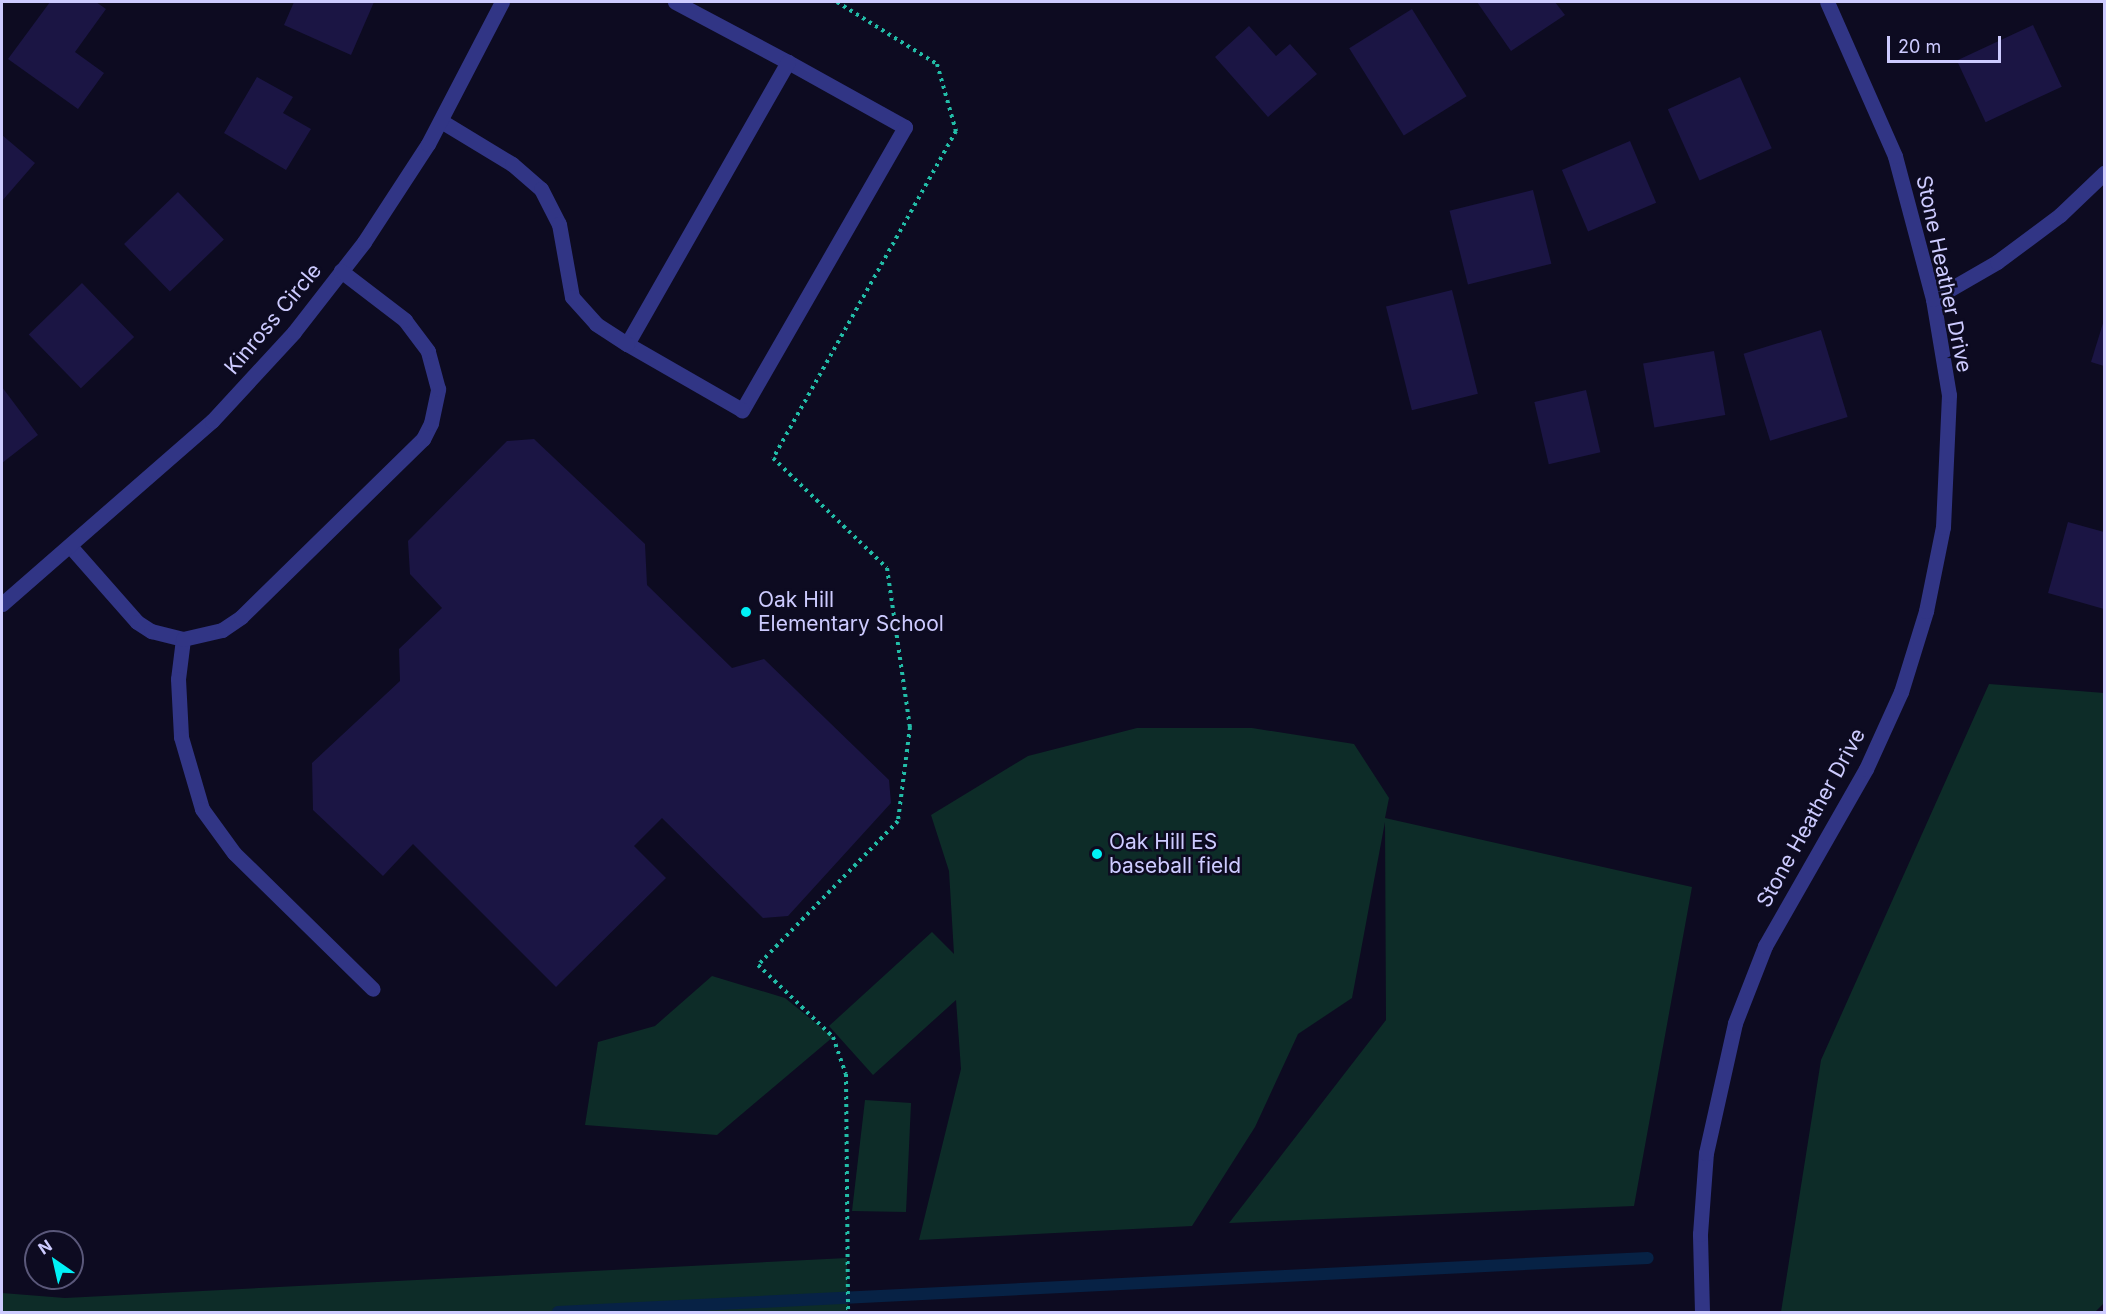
<!DOCTYPE html>
<style>
body{margin:0}
#map{position:relative;width:2106px;height:1314px;overflow:hidden;background:#0d0b21;font-family:Inter,sans-serif}
div>[style]{position:absolute}
.green>*{inset:0;background:#0d2c28}
.stream>*{height:12px;margin:-6px;padding:0 6px;transform-origin:6px;border-radius:6px;background:#072245}
.building>*{inset:0;background:#1b1544;transform-origin:0 0}
.path>*{height:4px;margin-top:-2px;transform-origin:0;background:repeating-linear-gradient(90deg,#22bca7 0 3px,transparent 0 7.5px)}
.minor>*{height:15px;margin:-7.5px;padding:0 7.5px;transform-origin:7.5px;border-radius:7.5px;background:#313585}
.dots>*{width:16px;height:16px;translate:-50% -50%;box-sizing:border-box;border:3px solid #0d0b21;border-radius:50%}
span{translate:-50% -50%;white-space:nowrap;text-align:center;line-height:1.15;-webkit-text-stroke:5px #0d0b21;paint-order:stroke}
.street-label{font-size:21px;color:#cdcbff}
.poi-label{font-size:21px;color:#cdcbff}
.left{translate:0 -50%;text-align:left}
.frame{position:absolute;inset:0;border:3px solid #cdcbff;pointer-events:none}
.north{position:absolute;left:24px;top:1230px;width:60px;height:60px;box-sizing:border-box;background:#0d0b21;border:2px solid #5a587a;border-radius:50%;rotate:326deg;font-size:16px;font-weight:700;line-height:24px;text-align:center;color:#cdcbff}
.north::after{content:'';display:block;margin:auto;width:21px;height:27px;background:#00f1f6;clip-path:polygon(50% 0,100% 100%,50% 72%,0 100%)}
.scale{position:absolute;left:1887px;top:36px;width:114px;height:27px;box-sizing:border-box;border:3px solid #cdcbff;border-top:0;padding-left:8px;font-size:18px;line-height:21px;white-space:nowrap;color:#cdcbff;-webkit-text-stroke:4px #0d0b21;paint-order:stroke}
</style>
<div id="map">
<div class="green">
<i style="clip-path:polygon(1989px 684px,2104px 693px,2104px 1303px,2095px 1312px,1781px 1312px,1821px 1060px)"></i>
<i style="clip-path:polygon(1137px 728px,1252px 728px,1354px 744px,1389px 798px,1385px 818px,1692px 887px,1634px 1206px,1229px 1223px,1386px 1020px,1385px 822px,1352px 998px,1298px 1034px,1255px 1127px,1192px 1226px,919px 1240px,961px 1069px,956px 1000px,873px 1075px,829px 1026px,932px 932px,954px 954px,949px 871px,931px 815px,1028px 756px)"></i>
<i style="clip-path:polygon(712px 976px,785px 998px,833px 1037px,717px 1135px,585px 1125px,598px 1042px,655px 1026px)"></i>
<i style="clip-path:polygon(865px 1100px,911px 1103px,906px 1212px,852px 1211px)"></i>
<i style="clip-path:polygon(847px 1258px,848px 1312px,2px 1312px,2px 1293px,65px 1298px)"></i>
</div>
<div class="stream">
<i style="left:558px;top:1312px;width:1091px;rotate:-2.84deg"></i>
</div>
<div class="building">
<i style="clip-path:polygon(50px 2px,96px 2px,106px 9px,75px 52px,104px 73px,78px 109px,8px 59px)"></i>
<i style="clip-path:polygon(294px 2px,374px 2px,351px 55px,284px 25px)"></i>
<i style="clip-path:polygon(1477px 2px,1555px 2px,1565px 15px,1511px 51px)"></i>
<i style="left:1412px;top:9px;width:103px;height:74px;rotate:58deg"></i>
<i style="left:2033px;top:25px;width:68px;height:84px;rotate:65deg"></i>
<i style="clip-path:polygon(1249px 26px,1276px 56px,1290px 44px,1317px 74px,1268px 117px,1215px 57px)"></i>
<i style="clip-path:polygon(257px 77px,293px 97px,283px 113px,311px 129px,286px 170px,224px 133px)"></i>
<i style="left:1740px;top:77px;width:78px;height:79px;rotate:66deg"></i>
<i style="clip-path:polygon(2px 135px,35px 163px,2px 201px)"></i>
<i style="left:1630px;top:141px;width:67px;height:74px;rotate:67deg"></i>
<i style="left:1533px;top:190px;width:76px;height:86px;rotate:76deg"></i>
<i style="left:178px;top:192px;width:66px;height:75px;rotate:46deg"></i>
<i style="left:82px;top:283px;width:75px;height:74px;rotate:46deg"></i>
<i style="left:1452px;top:290px;width:107px;height:68px;rotate:76deg"></i>
<i style="clip-path:polygon(2104px 320px,2104px 366px,2091px 362px)"></i>
<i style="left:1821px;top:330px;width:91px;height:81px;rotate:73deg"></i>
<i style="left:1714px;top:351px;width:65px;height:72px;rotate:80deg"></i>
<i style="clip-path:polygon(2px 387px,38px 435px,2px 463px)"></i>
<i style="left:1586px;top:390px;width:64px;height:53px;rotate:77deg"></i>
<i style="clip-path:polygon(534px 439px,645px 544px,647px 585px,732px 668px,764px 659px,889px 780px,891px 803px,788px 916px,763px 918px,662px 818px,634px 846px,666px 878px,556px 987px,413px 844px,383px 876px,313px 810px,312px 763px,400px 681px,399px 649px,442px 608px,410px 574px,408px 541px,507px 441px)"></i>
<i style="clip-path:polygon(2068px 522px,2104px 532px,2104px 609px,2048px 593px)"></i>
</div>
<div class="path">
<i style="left:837px;top:2px;width:118px;rotate:31.8deg"></i>
<i style="left:937px;top:64px;width:70px;rotate:74.2deg"></i>
<i style="left:956px;top:131px;width:375px;rotate:119.2deg"></i>
<i style="left:773px;top:458px;width:158px;rotate:44deg"></i>
<i style="left:887px;top:568px;width:161px;rotate:81.8deg"></i>
<i style="left:910px;top:727px;width:95px;rotate:97.3deg"></i>
<i style="left:898px;top:821px;width:201px;rotate:134.2deg"></i>
<i style="left:758px;top:965px;width:104px;rotate:43.8deg"></i>
<i style="left:833px;top:1037px;width:39px;rotate:71deg"></i>
<i style="left:846px;top:1074px;width:238px;rotate:89.5deg"></i>
</div>
<div class="minor">
<i style="left:675px;top:2px;width:128px;rotate:28deg"></i>
<i style="left:788px;top:62px;width:134px;rotate:29.1deg"></i>
<i style="left:905px;top:127px;width:327px;rotate:119.9deg"></i>
<i style="left:742px;top:410px;width:133px;rotate:-150.1deg"></i>
<i style="left:627px;top:344px;width:325px;rotate:-60.3deg"></i>
<i style="left:441px;top:121px;width:83px;rotate:31.2deg"></i>
<i style="left:512px;top:164px;width:38px;rotate:41deg"></i>
<i style="left:541px;top:189px;width:39px;rotate:63deg"></i>
<i style="left:559px;top:224px;width:74px;rotate:79.9deg"></i>
<i style="left:572px;top:297px;width:36px;rotate:48deg"></i>
<i style="left:596px;top:324px;width:37px;rotate:33deg"></i>
<i style="left:1933px;top:299px;width:74px;rotate:-30deg"></i>
<i style="left:1997px;top:262px;width:79px;rotate:-36.7deg"></i>
<i style="left:2060px;top:215px;width:61px;rotate:-43.7deg"></i>
<i style="left:70px;top:546px;width:101px;rotate:48.6deg"></i>
<i style="left:137px;top:622px;width:17px;rotate:33deg"></i>
<i style="left:151px;top:631px;width:33px;rotate:14deg"></i>
<i style="left:183px;top:639px;width:40px;rotate:97.1deg"></i>
<i style="left:178px;top:679px;width:58px;rotate:87deg"></i>
<i style="left:181px;top:737px;width:75px;rotate:73.7deg"></i>
<i style="left:202px;top:809px;width:54px;rotate:54deg"></i>
<i style="left:234px;top:853px;width:194px;rotate:44.4deg"></i>
<i style="left:2px;top:604px;width:279px;rotate:-41.1deg"></i>
<i style="left:212px;top:421px;width:121px;rotate:-47.3deg"></i>
<i style="left:294px;top:332px;width:114px;rotate:-52.1deg"></i>
<i style="left:364px;top:242px;width:117px;rotate:-56.9deg"></i>
<i style="left:428px;top:144px;width:160px;rotate:-62.5deg"></i>
<i style="left:183px;top:639px;width:40px;rotate:-13deg"></i>
<i style="left:222px;top:630px;width:23px;rotate:-34deg"></i>
<i style="left:241px;top:617px;width:255px;rotate:-44.4deg"></i>
<i style="left:423px;top:439px;width:18px;rotate:-63deg"></i>
<i style="left:431px;top:423px;width:35px;rotate:-78deg"></i>
<i style="left:438px;top:389px;width:39px;rotate:-105deg"></i>
<i style="left:428px;top:351px;width:39px;rotate:-127deg"></i>
<i style="left:405px;top:320px;width:81px;rotate:-142.6deg"></i>
<i style="left:1702px;top:1312px;width:78px;rotate:-91.5deg"></i>
<i style="left:1700px;top:1234px;width:81px;rotate:-85.8deg"></i>
<i style="left:1706px;top:1153px;width:133px;rotate:-77.4deg"></i>
<i style="left:1735px;top:1023px;width:83px;rotate:-68.7deg"></i>
<i style="left:1765px;top:946px;width:204px;rotate:-60.3deg"></i>
<i style="left:1866px;top:769px;width:85px;rotate:-65.6deg"></i>
<i style="left:1901px;top:692px;width:85px;rotate:-72.8deg"></i>
<i style="left:1926px;top:611px;width:86px;rotate:-78.6deg"></i>
<i style="left:1943px;top:527px;width:132px;rotate:-87.4deg"></i>
<i style="left:1949px;top:395px;width:97px;rotate:-99.5deg"></i>
<i style="left:1933px;top:299px;width:148px;rotate:-104.9deg"></i>
<i style="left:1895px;top:156px;width:168px;rotate:-113.8deg"></i>
</div>
<div class="dots">
<i style="left:746px;top:612px;background:#00f1f6"></i>
<i style="left:1097px;top:854px;background:#00f1f6"></i>
</div>
<div class="street-label">
<span style="left:1944px;top:274px;rotate:78deg">Stone Heather Drive</span>
<span style="left:273px;top:319px;rotate:-50deg">Kinross Circle</span>
<span style="left:1811px;top:818px;rotate:-61deg">Stone Heather Drive</span>
</div>
<div class="poi-label">
<span class="left" style="left:758px;top:612px">Oak Hill<br>Elementary School</span>
<span class="left" style="left:1109px;top:854px">Oak Hill ES<br>baseball field</span>
</div>
<div class="frame"></div>
<div class="north">N</div>
<div class="scale">20 m</div>
</div>
